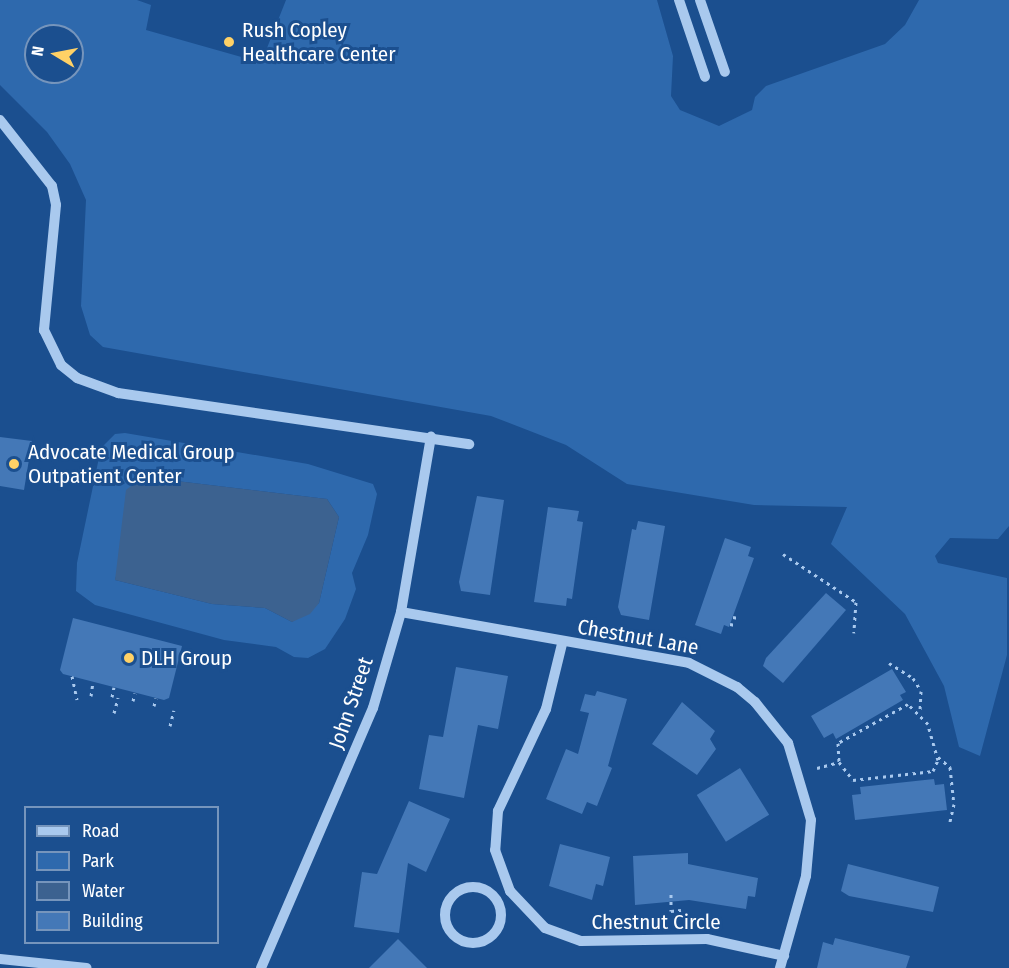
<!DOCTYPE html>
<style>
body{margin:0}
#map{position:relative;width:1009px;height:968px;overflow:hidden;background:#1b4f8f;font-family:"Fira Sans Condensed",sans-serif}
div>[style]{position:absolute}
.green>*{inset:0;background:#2e69ad}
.water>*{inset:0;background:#3c6290}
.building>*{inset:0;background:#4478b7;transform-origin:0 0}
.path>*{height:3px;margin-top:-1.5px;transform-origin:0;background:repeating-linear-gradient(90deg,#a9c9ee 0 3px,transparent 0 7.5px)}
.minor>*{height:10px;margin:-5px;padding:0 5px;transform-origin:5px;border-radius:5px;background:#a9c9ee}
.minor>.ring{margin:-5px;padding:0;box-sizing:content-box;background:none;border:10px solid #a9c9ee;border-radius:50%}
.dots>*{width:16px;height:16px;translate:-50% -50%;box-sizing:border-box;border:3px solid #1b4f8f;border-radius:50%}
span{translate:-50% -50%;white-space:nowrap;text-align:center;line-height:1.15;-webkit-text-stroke:6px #1b4f8f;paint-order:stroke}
.poi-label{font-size:21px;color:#fff}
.left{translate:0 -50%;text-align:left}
.street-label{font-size:21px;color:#fff}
.legend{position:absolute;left:24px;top:806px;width:195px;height:138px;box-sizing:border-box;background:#1b4f8f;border:2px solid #7695bc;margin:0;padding:8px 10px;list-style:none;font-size:18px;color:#fff}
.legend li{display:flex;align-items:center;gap:12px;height:30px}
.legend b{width:30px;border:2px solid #7695bc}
.north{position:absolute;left:24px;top:24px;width:60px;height:60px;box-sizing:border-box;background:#1b4f8f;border:2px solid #7695bc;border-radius:50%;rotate:280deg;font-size:16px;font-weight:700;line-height:24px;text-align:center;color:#fff}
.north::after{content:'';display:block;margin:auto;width:21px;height:27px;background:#ffd166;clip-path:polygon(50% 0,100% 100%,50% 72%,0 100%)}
</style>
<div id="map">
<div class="green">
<i style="clip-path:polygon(evenodd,0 0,137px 0,151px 5px,146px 30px,252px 60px,265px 53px,286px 0,657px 0,673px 56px,671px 96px,680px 110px,719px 126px,752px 110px,755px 97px,766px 86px,885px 44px,905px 25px,919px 0,1009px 0,1009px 526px,998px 539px,950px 538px,935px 556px,938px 563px,1007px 578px,1007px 655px,980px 756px,959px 747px,944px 686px,905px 614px,831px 544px,847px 507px,754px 505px,627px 484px,566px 445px,491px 416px,103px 347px,90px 335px,81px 306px,86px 200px,70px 164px,47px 132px,0 85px,0 0,36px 36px,72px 36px,72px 72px,36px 72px,36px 36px)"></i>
<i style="clip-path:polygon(evenodd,125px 433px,308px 464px,373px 484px,377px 494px,368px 535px,352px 573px,356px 589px,345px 619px,325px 649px,308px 658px,294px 657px,276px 647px,224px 640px,95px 605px,76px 591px,77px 563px,101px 448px,115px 434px,125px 433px,143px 477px,327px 499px,339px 517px,319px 603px,292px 622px,265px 608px,212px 604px,115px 580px,143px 477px)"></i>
</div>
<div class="water">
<i style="clip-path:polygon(143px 477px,327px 499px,339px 517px,319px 603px,310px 614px,292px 622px,265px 608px,212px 604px,115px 580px,126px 490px)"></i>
</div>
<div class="building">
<i style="clip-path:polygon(0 437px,32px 441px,24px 490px,0 486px)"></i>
<i style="clip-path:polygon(477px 496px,504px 500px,490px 595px,461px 591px,459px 582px)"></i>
<i style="clip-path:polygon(548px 507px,579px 511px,577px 521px,583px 522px,572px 599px,567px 598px,566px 606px,534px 602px)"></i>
<i style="clip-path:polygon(638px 521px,665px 526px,649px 620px,621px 615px,618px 607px,632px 529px,636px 530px)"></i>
<i style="clip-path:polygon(725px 538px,751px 547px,748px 556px,754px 558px,729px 627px,724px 625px,721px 634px,695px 625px)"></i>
<i style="clip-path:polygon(826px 593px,846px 610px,783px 683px,763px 666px,766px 658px)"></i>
<i style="clip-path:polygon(73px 618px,182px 646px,169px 698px,164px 700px,63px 674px,60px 670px)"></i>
<i style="clip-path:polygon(456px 667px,508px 676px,498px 729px,478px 725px,464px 798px,419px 789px,429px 735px,443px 737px)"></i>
<i style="clip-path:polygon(892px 669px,906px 692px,900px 695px,903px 700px,836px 739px,833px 733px,824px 738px,811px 716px)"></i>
<i style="clip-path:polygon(597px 691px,627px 699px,608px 766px,612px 768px,597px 806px,587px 802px,582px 814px,546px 799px,566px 749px,578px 754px,589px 713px,580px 711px,585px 694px,595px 696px)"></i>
<i style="clip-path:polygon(682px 702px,715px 731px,710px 739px,716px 749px,697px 775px,652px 744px)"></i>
<i style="left:740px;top:768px;width:55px;height:51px;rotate:58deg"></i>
<i style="clip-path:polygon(934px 779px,935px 785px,944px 784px,947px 810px,855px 820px,852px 795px,861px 794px,860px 787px)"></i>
<i style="clip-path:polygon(409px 801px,450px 819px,426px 872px,408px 863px,399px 933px,354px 927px,362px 872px,377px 874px)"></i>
<i style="clip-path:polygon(560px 844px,610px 857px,603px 886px,596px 884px,592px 900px,549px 886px)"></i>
<i style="clip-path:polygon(688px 853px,688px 864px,758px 878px,755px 897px,748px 896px,746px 909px,689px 900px,635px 905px,633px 856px)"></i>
<i style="clip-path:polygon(848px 864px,939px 887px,933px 912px,849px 896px,841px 891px)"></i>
<i style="clip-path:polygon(835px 938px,910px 956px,906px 968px,817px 968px,823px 942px,833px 945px)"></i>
<i style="clip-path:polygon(398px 939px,427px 968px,369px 968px)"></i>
</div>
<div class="path">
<i style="left:783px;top:554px;width:87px;rotate:33.3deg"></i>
<i style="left:856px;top:602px;width:31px;rotate:94deg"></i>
<i style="left:733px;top:617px;width:5px;rotate:11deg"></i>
<i style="left:730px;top:624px;width:5px;rotate:11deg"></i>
<i style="left:889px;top:663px;width:28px;rotate:32deg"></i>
<i style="left:913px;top:678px;width:15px;rotate:58deg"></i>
<i style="left:921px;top:691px;width:21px;rotate:93deg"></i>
<i style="left:72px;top:676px;width:24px;rotate:78deg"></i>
<i style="left:91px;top:696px;width:14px;rotate:-82deg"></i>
<i style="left:112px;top:697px;width:10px;rotate:-79deg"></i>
<i style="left:133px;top:701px;width:8px;rotate:-76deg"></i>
<i style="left:154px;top:706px;width:8px;rotate:-76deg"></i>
<i style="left:114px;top:713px;width:16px;rotate:-75deg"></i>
<i style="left:170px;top:726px;width:16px;rotate:-76deg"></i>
<i style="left:938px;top:757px;width:16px;rotate:40deg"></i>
<i style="left:950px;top:767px;width:37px;rotate:84deg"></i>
<i style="left:954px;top:804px;width:18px;rotate:103deg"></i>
<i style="left:817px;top:768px;width:23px;rotate:-15deg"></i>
<i style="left:839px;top:762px;width:23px;rotate:52deg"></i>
<i style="left:853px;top:780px;width:81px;rotate:-6.4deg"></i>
<i style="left:933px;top:771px;width:12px;rotate:-66deg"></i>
<i style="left:938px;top:760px;width:37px;rotate:-106deg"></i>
<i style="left:928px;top:724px;width:28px;rotate:-135deg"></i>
<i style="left:908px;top:704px;width:80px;rotate:150.9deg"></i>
<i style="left:838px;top:743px;width:19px;rotate:87deg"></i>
<i style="left:671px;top:894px;width:17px;rotate:90deg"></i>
<i style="left:671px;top:911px;width:10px;rotate:-6deg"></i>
</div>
<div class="minor">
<i style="left:679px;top:0;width:81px;rotate:71.3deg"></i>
<i style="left:700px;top:0;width:76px;rotate:70.9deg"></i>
<i style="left:0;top:120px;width:84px;rotate:51.8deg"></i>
<i style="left:52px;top:186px;width:19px;rotate:78deg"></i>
<i style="left:56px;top:205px;width:126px;rotate:95.5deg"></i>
<i style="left:44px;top:330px;width:39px;rotate:64deg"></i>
<i style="left:61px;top:365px;width:21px;rotate:39deg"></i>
<i style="left:77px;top:378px;width:44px;rotate:20.1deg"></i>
<i style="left:118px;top:393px;width:355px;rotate:8.3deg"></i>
<i style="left:401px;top:612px;width:292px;rotate:10deg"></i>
<i style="left:689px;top:663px;width:54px;rotate:26.6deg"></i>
<i style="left:737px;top:687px;width:23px;rotate:40deg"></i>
<i style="left:755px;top:702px;width:53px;rotate:51.2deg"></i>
<i style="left:788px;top:743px;width:80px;rotate:73.4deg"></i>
<i style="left:811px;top:820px;width:56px;rotate:95.1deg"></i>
<i style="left:806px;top:876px;width:96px;rotate:105.8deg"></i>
<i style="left:562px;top:644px;width:67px;rotate:103.8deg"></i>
<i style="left:546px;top:709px;width:113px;rotate:115.2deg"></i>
<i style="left:498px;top:811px;width:39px;rotate:94deg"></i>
<i style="left:495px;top:850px;width:44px;rotate:69.9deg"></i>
<i style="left:510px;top:891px;width:51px;rotate:46.6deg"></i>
<i style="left:545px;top:928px;width:38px;rotate:20deg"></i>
<i style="left:581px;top:941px;width:126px;rotate:-0.9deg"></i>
<i style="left:707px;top:939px;width:79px;rotate:12.4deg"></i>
<i class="ring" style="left:445px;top:887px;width:46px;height:46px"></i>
<i style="left:0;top:959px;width:87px;rotate:5.9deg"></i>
<i style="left:261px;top:968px;width:283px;rotate:-66.7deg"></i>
<i style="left:373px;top:708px;width:100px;rotate:-73.7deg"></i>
<i style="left:401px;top:612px;width:178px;rotate:-80.3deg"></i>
</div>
<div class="dots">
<i style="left:229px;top:42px;background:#ffd166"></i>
<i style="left:14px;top:464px;background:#ffd166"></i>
<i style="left:129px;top:658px;background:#ffd166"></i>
</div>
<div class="poi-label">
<span class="left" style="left:242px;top:42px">Rush Copley<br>Healthcare Center</span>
<span class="left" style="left:28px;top:464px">Advocate Medical Group<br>Outpatient Center</span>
<span class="left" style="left:141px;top:658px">DLH Group</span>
</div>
<div class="street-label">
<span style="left:638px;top:637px;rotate:10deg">Chestnut Lane</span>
<span style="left:351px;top:703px;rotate:-71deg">John Street</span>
<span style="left:656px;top:922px">Chestnut Circle</span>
</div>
<ul class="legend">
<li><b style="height:8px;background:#a9c9ee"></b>Road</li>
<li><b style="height:16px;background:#2e69ad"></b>Park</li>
<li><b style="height:16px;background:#3c6290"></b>Water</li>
<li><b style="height:16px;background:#4478b7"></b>Building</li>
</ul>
<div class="north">N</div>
</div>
